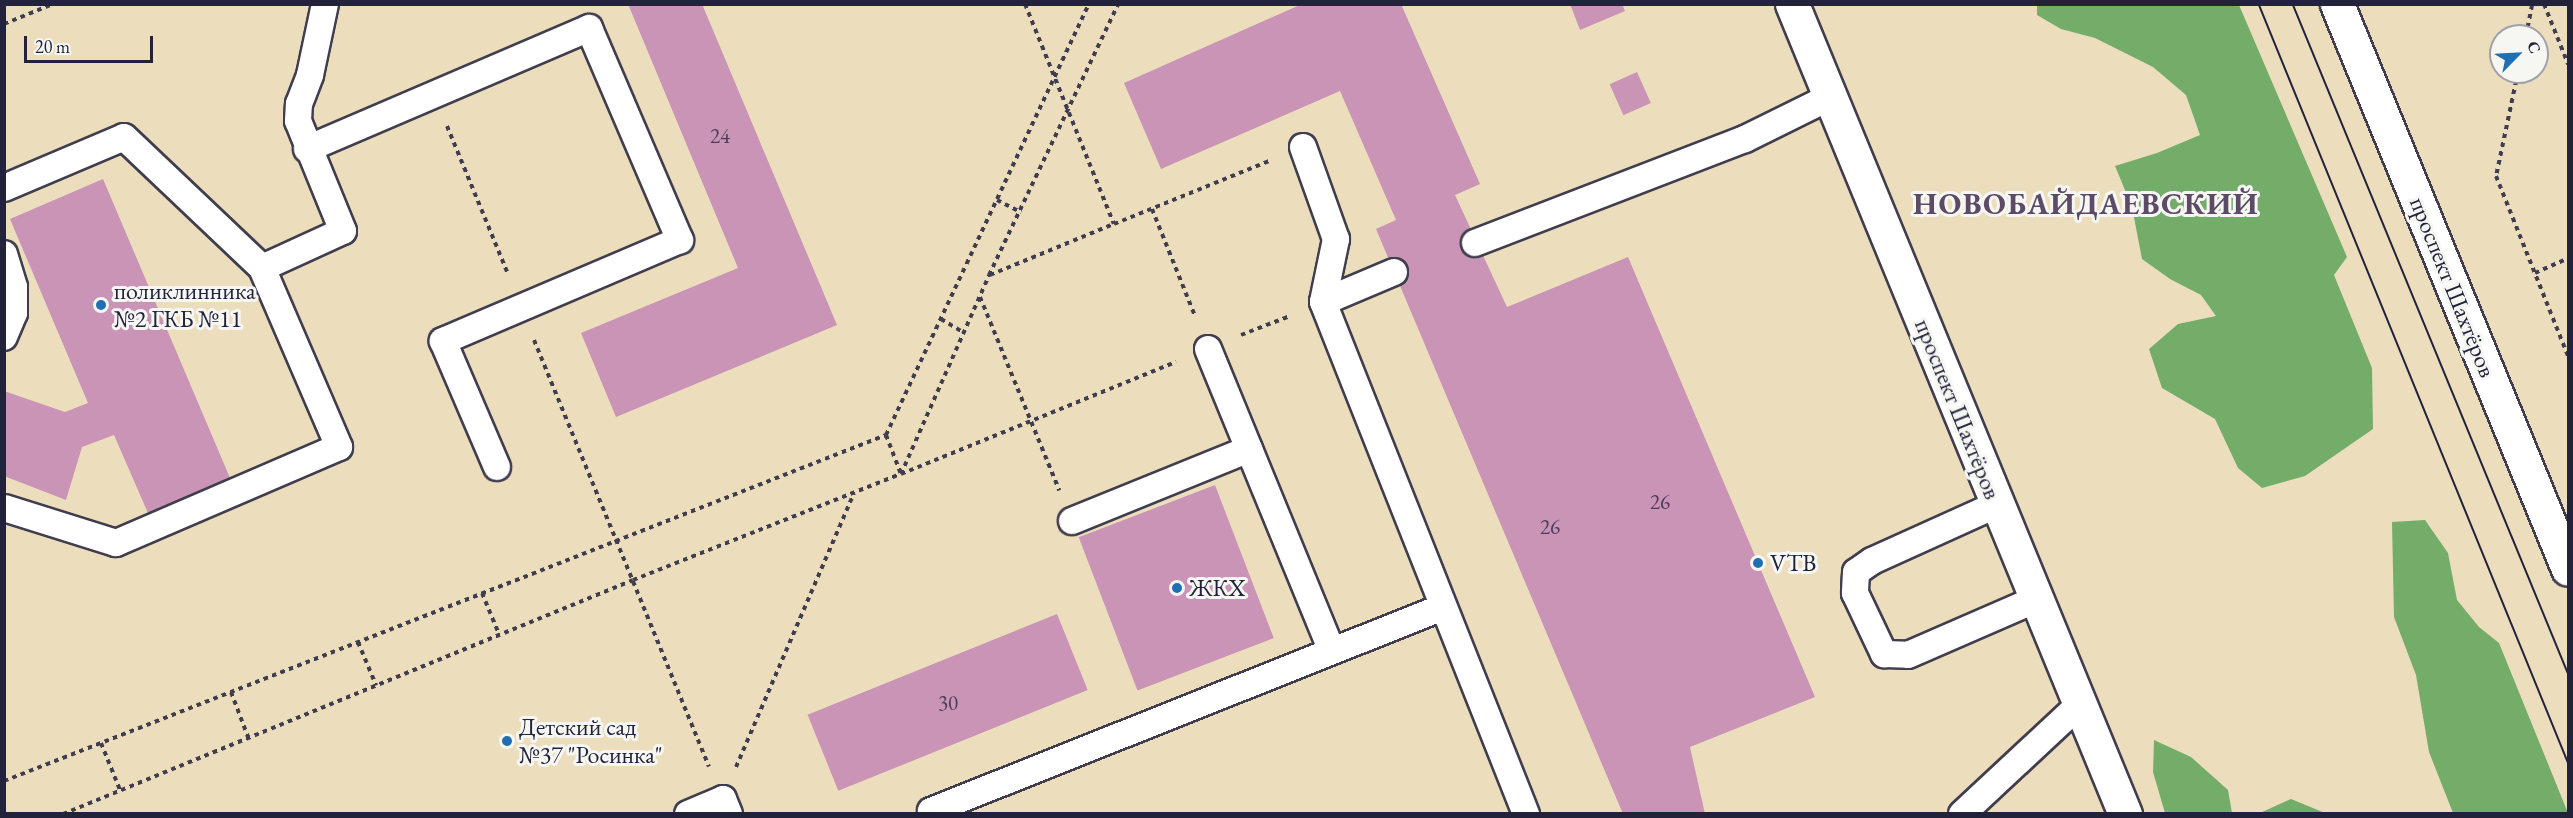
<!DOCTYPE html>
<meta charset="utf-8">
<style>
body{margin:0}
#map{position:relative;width:2573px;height:818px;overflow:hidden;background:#ecdebc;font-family:"EB Garamond",serif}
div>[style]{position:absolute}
.forest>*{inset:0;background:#74ac6a}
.building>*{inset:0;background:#c994b6;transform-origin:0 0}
.path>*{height:4px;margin-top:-2px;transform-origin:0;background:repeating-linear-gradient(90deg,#403e4e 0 4.5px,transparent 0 9px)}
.roads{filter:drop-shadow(2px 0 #403e4e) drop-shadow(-2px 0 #403e4e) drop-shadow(0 2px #403e4e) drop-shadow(0 -2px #403e4e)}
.service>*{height:26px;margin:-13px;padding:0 13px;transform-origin:13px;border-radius:13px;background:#fff}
.minor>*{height:33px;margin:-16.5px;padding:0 16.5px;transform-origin:16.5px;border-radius:16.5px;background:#fff}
.secondary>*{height:33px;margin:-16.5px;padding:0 16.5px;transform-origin:16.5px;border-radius:16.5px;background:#fff}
.tram>*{height:1.5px;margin:-0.75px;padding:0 0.75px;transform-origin:0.75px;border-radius:0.75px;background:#22223b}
.dots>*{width:16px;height:16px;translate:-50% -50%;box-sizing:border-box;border:3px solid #f6f6f2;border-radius:50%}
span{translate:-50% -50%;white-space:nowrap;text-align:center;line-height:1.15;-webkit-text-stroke:6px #f6f6f2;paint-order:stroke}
.number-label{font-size:21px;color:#4c3e5a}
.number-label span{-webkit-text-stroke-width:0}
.street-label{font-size:24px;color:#22223b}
.poi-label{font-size:24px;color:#22223b}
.left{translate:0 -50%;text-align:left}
.district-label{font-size:30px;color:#5c4a66;font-weight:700;letter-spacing:1.5px}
.frame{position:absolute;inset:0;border:6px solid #22223b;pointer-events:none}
.north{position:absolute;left:2489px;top:24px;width:60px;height:60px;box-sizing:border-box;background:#f6f6f2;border:2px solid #a1a1a9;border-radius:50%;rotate:66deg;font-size:16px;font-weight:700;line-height:24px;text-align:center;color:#22223b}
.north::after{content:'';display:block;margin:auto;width:21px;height:27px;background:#1f6fb2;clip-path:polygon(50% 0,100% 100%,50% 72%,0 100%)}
.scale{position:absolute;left:24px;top:36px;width:129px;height:27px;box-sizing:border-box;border:3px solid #22223b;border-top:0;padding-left:8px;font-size:18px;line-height:21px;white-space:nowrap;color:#22223b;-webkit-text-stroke:4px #f6f6f2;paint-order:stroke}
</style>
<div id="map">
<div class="forest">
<i style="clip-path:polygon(2037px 5px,2239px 5px,2347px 257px,2334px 275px,2372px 368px,2373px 429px,2305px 476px,2262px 488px,2238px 468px,2215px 419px,2162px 388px,2149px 349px,2178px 324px,2216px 316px,2201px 295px,2170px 279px,2142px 259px,2132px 207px,2115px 166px,2157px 153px,2200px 135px,2186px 95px,2153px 67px,2095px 38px,2061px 29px,2037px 15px)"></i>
<i style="clip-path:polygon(2425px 520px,2448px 553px,2457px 600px,2479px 627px,2499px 643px,2568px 813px,2453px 813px,2429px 752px,2416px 675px,2394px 617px,2392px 522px)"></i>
<i style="clip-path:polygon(2154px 740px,2191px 757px,2228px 790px,2232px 813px,2165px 813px,2153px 772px)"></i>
<i style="clip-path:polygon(2291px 799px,2325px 813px,2260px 813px)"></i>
</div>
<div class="building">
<i style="clip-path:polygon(628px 4px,702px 4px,837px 325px,616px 417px,581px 333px,738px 268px)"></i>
<i style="clip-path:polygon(1302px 4px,1401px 4px,1480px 184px,1455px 195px,1507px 307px,1628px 257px,1815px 697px,1690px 747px,1705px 814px,1623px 814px,1376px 229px,1396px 220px,1340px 91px,1161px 169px,1124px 83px)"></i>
<i style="clip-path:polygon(1570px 4px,1622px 4px,1625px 11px,1580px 30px)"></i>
<i style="left:1637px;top:72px;width:34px;height:30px;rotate:66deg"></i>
<i style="clip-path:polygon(103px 179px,233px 485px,151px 520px,114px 435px,82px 447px,66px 500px,4px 476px,4px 391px,65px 412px,88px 403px,10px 219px)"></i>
<i style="left:1215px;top:485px;width:164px;height:146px;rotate:69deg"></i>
<i style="left:1057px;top:614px;width:82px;height:269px;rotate:68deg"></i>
</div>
<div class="path">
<i style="left:1025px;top:4px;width:237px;rotate:68deg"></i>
<i style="left:1114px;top:224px;width:167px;rotate:-22.1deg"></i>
<i style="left:2544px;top:4px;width:65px;rotate:68.2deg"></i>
<i style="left:4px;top:24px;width:53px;rotate:-22.2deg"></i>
<i style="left:2526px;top:36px;width:33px;rotate:-79deg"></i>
<i style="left:2518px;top:72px;width:106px;rotate:101.9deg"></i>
<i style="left:2496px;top:176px;width:194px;rotate:68.2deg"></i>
<i style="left:447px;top:126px;width:160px;rotate:67.6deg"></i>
<i style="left:997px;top:200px;width:27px;rotate:27deg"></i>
<i style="left:1152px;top:209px;width:115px;rotate:68.1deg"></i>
<i style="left:2535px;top:273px;width:36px;rotate:-24deg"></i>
<i style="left:990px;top:275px;width:134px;rotate:-22.4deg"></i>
<i style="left:980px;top:297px;width:209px;rotate:67.7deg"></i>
<i style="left:941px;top:319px;width:27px;rotate:31deg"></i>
<i style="left:1241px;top:335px;width:53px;rotate:-21.2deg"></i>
<i style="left:534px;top:340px;width:461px;rotate:67.7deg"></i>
<i style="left:886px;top:435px;width:42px;rotate:69deg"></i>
<i style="left:901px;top:474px;width:297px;rotate:-22.2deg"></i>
<i style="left:482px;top:593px;width:44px;rotate:67.5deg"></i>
<i style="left:358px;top:642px;width:47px;rotate:67.3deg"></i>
<i style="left:231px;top:692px;width:48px;rotate:69.3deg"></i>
<i style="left:101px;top:743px;width:51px;rotate:68deg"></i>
<i style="left:736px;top:767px;width:298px;rotate:-66.7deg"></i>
<i style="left:4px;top:781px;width:947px;rotate:-21.42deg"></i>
<i style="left:886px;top:435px;width:476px;rotate:-64.8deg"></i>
<i style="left:63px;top:814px;width:616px;rotate:-22.32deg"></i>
<i style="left:633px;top:580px;width:288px;rotate:-21.6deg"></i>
<i style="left:901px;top:474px;width:218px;rotate:-66.1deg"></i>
<i style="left:989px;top:275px;width:300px;rotate:-64.5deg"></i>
</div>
<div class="roads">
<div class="service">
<i style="left:1303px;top:147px;width:98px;rotate:70.3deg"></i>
<i style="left:1336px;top:239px;width:64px;rotate:101.7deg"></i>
<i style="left:307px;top:149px;width:307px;rotate:-23.2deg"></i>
<i style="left:589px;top:28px;width:231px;rotate:66.8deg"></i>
<i style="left:680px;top:240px;width:258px;rotate:156.9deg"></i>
<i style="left:443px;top:341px;width:137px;rotate:66.8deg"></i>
<i style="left:4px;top:188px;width:130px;rotate:-23deg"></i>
<i style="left:124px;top:137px;width:190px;rotate:43.5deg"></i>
<i style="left:262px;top:268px;width:195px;rotate:66.7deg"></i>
<i style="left:339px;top:447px;width:243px;rotate:156.7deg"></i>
<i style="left:116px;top:543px;width:117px;rotate:-162.6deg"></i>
<i style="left:1475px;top:243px;width:289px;rotate:-21.1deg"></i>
<i style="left:1745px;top:139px;width:95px;rotate:-26.3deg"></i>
<i style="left:4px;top:254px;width:34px;rotate:73deg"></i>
<i style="left:14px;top:287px;width:26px;rotate:90deg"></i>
<i style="left:14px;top:313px;width:26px;rotate:113deg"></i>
<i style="left:262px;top:268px;width:89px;rotate:-24.6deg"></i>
<i style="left:343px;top:231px;width:119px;rotate:-112.2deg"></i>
<i style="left:298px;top:121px;width:17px;rotate:-87deg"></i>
<i style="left:299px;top:104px;width:31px;rotate:-69deg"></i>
<i style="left:310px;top:75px;width:73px;rotate:-78.1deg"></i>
<i style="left:1394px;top:272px;width:77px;rotate:157.1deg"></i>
<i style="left:1323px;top:302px;width:551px;rotate:68.37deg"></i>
<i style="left:1208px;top:349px;width:326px;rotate:67.7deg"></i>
<i style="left:1998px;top:504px;width:138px;rotate:155.7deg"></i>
<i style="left:1872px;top:561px;width:19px;rotate:145deg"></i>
<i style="left:1856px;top:572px;width:21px;rotate:93deg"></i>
<i style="left:1855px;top:593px;width:68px;rotate:64.6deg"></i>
<i style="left:1884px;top:654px;width:24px;rotate:2deg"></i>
<i style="left:1908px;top:655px;width:141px;rotate:-23.5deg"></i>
<i style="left:1072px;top:521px;width:191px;rotate:-22.1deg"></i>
<i style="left:688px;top:814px;width:38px;rotate:-23deg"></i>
<i style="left:723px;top:799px;width:16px;rotate:68deg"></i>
<i style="left:932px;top:814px;width:3px;rotate:-108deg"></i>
<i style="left:931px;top:811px;width:551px;rotate:-21.72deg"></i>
<i style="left:1962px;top:814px;width:161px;rotate:-43deg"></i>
</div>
<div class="minor">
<i style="left:1792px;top:4px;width:876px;rotate:67.65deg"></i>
</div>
<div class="secondary">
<i style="left:2337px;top:4px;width:610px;rotate:67.76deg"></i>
</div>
</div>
<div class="tram">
<i style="left:2259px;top:4px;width:819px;rotate:67.82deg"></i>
<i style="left:2293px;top:4px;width:723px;rotate:67.65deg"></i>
</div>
<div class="dots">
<i style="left:101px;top:305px;background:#1f6fb2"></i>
<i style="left:1758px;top:563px;background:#1f6fb2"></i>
<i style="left:1177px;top:588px;background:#1f6fb2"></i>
<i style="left:507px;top:741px;background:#1f6fb2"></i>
</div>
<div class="number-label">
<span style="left:720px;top:136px">24</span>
<span style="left:1660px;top:502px">26</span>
<span style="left:1550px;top:527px">26</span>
<span style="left:948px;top:703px">30</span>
</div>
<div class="street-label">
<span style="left:2453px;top:287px;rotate:68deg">проспект Шахтёров</span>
<span style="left:1958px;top:409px;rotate:68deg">проспект Шахтёров</span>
</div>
<div class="poi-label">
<span class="left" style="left:114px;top:305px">поликлинника<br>№2 ГКБ №11</span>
<span class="left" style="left:1770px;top:563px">VTB</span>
<span class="left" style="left:1189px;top:588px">ЖКХ</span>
<span class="left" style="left:519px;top:741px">Детский сад<br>№37 "Росинка"</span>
</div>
<div class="district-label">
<span style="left:2086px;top:204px">НОВОБАЙДАЕВСКИЙ</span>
</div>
<div class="frame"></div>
<div class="north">С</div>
<div class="scale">20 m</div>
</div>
